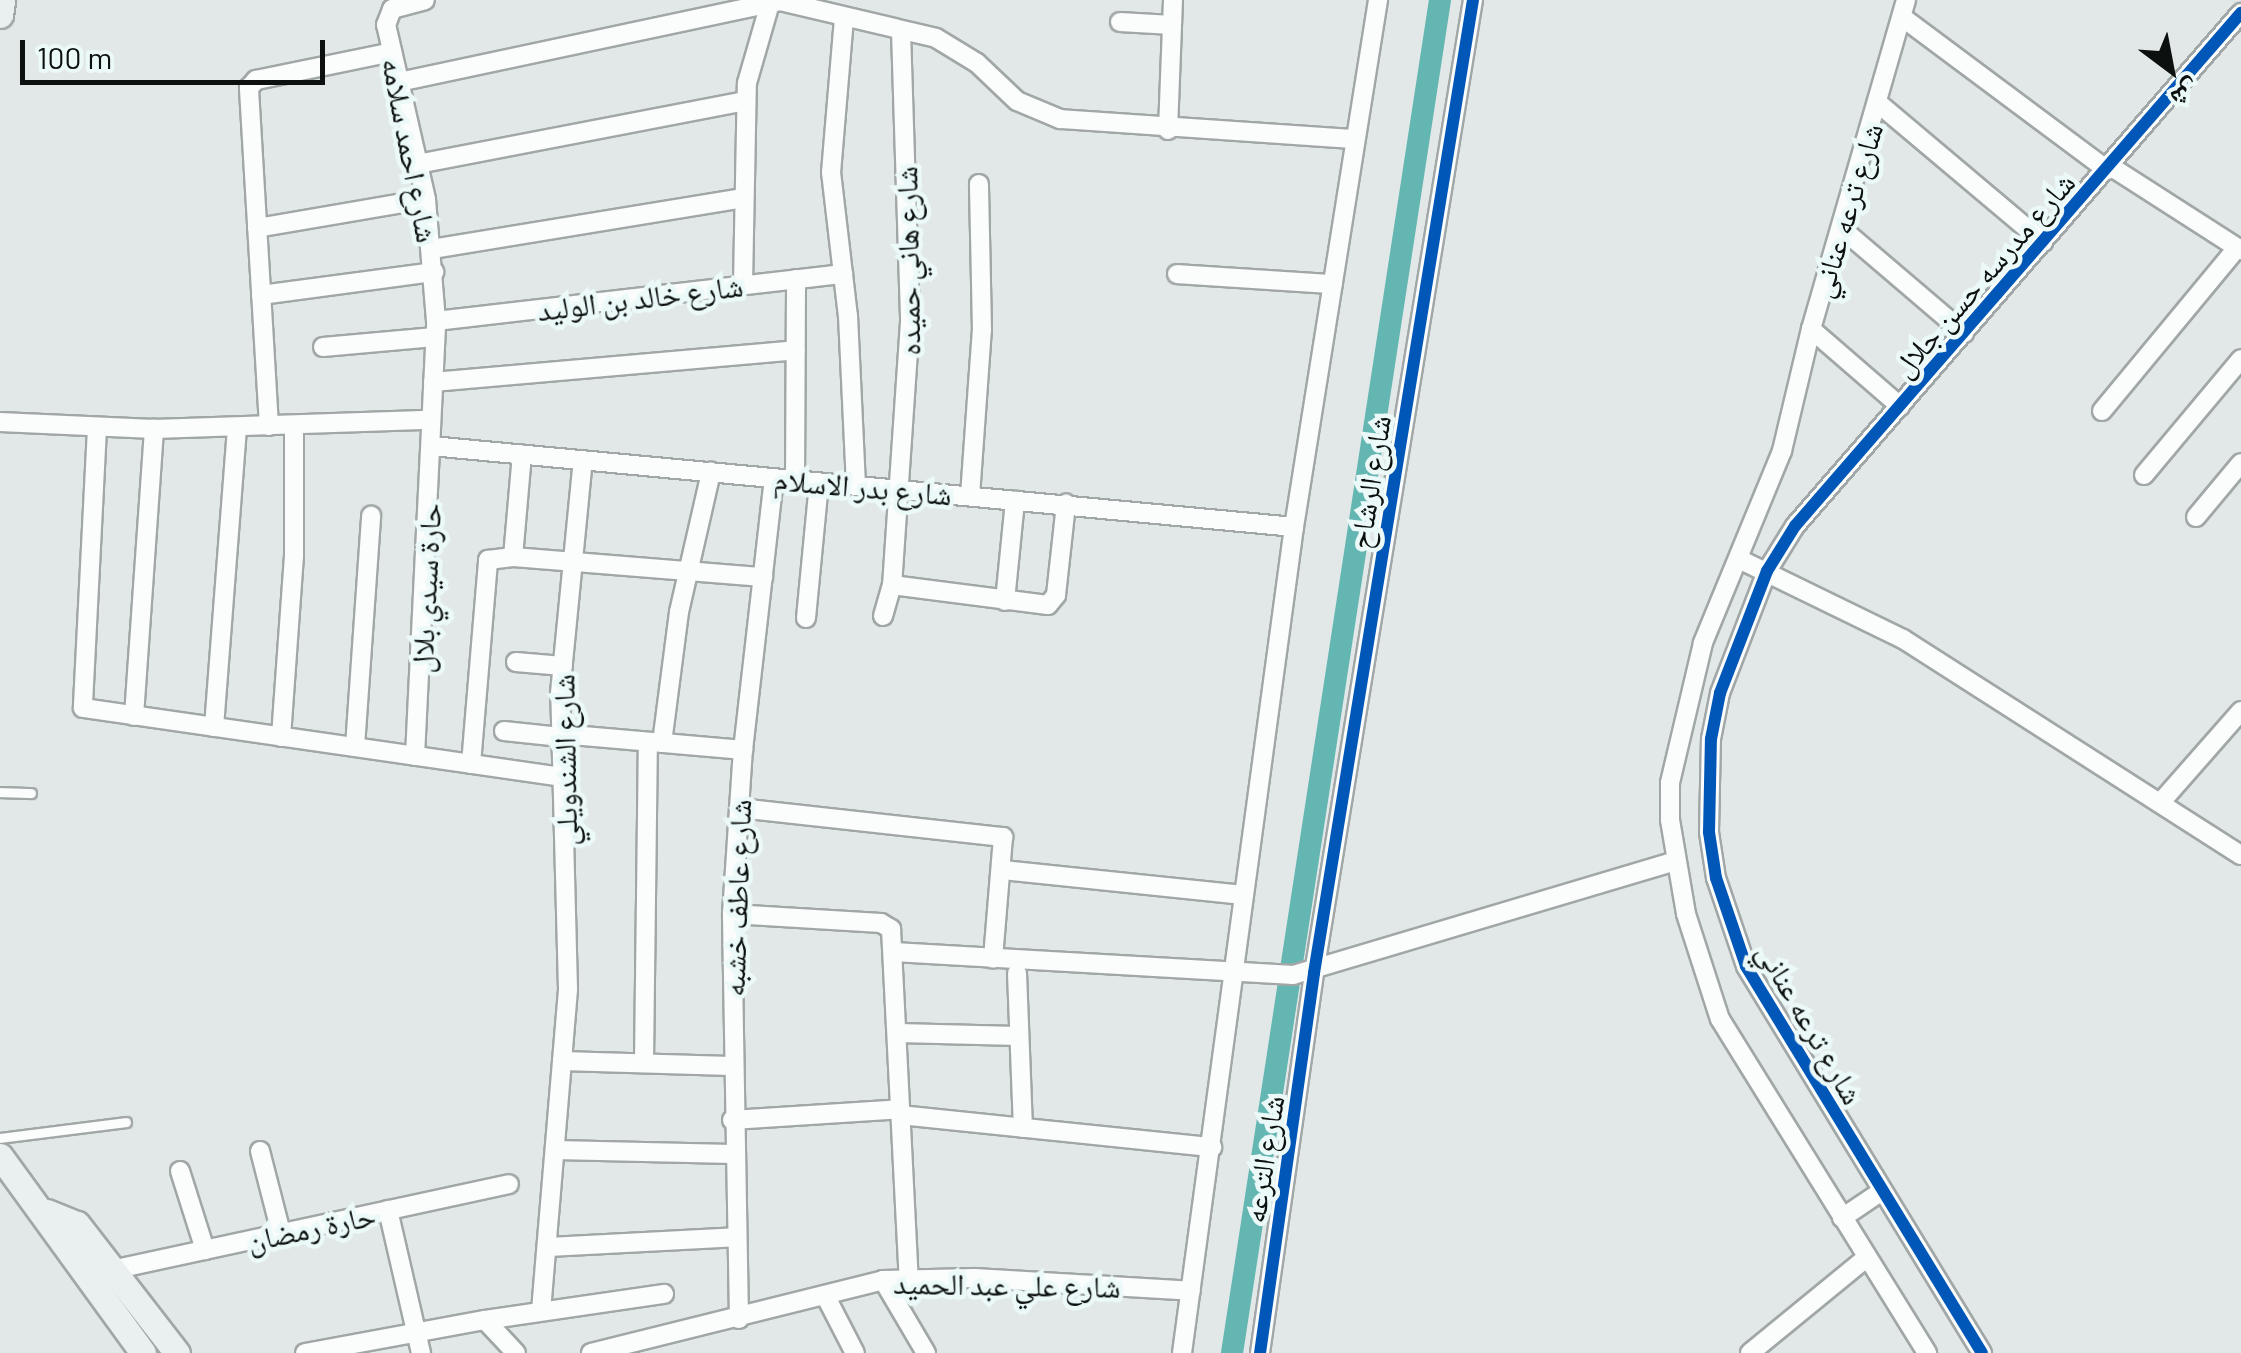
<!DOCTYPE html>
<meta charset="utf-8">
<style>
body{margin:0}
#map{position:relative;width:2241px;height:1353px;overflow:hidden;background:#e2e8e8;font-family:Barlow,"Noto Naskh Arabic",sans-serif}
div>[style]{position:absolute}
.canal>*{height:22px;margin:-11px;padding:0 11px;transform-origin:11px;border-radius:11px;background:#64b6b2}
.roads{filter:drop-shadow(2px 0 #a1a7a6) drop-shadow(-2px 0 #a1a7a6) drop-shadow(0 2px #a1a7a6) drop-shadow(0 -2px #a1a7a6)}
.lane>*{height:9px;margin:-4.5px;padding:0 4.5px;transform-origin:4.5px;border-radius:4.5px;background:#fbfcfc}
.street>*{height:18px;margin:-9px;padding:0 9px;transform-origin:9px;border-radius:9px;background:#fbfcfc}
.secondary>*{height:25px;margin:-12.5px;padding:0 12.5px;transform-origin:12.5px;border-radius:12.5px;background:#eaefef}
.cycleway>*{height:12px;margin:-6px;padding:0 6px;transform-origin:6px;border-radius:6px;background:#0057b8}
span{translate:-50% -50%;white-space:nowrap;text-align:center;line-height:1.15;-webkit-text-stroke:9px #ebf9f8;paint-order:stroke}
.street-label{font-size:30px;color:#0c1110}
.north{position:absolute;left:2121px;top:20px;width:100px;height:100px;-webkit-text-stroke:8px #ebf9f8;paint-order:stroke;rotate:148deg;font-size:28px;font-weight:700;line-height:40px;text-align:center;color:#0c1110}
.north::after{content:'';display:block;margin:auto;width:35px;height:45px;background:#0c1110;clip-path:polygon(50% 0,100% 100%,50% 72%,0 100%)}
.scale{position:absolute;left:20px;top:40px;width:305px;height:45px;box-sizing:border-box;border:5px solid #0c1110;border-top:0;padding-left:12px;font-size:30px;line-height:35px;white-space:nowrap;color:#0c1110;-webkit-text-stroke:8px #ebf9f8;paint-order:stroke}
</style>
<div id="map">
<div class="canal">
<i style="left:1232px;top:1353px;width:1369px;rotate:-81.26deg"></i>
</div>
<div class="roads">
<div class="lane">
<i style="left:0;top:792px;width:31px;rotate:2deg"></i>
<i style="left:0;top:1138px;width:127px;rotate:-7.2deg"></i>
</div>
<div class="street">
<i style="left:1906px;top:0;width:342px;rotate:106.1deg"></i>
<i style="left:1811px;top:329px;width:125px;rotate:103.4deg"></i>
<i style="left:1782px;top:451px;width:208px;rotate:112.4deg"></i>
<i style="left:1703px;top:643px;width:144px;rotate:103.3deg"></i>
<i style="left:1670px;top:783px;width:37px;rotate:90deg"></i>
<i style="left:1670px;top:820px;width:95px;rotate:80.3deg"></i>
<i style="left:1686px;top:914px;width:110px;rotate:72.1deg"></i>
<i style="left:1720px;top:1019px;width:393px;rotate:58.2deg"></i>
<i style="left:1902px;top:17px;width:256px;rotate:36.7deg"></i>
<i style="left:844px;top:18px;width:155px;rotate:94.8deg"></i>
<i style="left:831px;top:172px;width:145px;rotate:83.3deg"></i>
<i style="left:848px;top:316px;width:170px;rotate:87.3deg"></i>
<i style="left:1120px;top:22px;width:52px;rotate:3.3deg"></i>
<i style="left:901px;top:31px;width:291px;rotate:88.2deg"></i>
<i style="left:910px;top:322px;width:264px;rotate:93.9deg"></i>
<i style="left:892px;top:585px;width:157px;rotate:7.3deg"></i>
<i style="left:1048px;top:605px;width:13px;rotate:-51deg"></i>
<i style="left:1056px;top:595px;width:92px;rotate:-83.7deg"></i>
<i style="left:399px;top:82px;width:390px;rotate:-12deg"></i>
<i style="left:780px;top:1px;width:160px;rotate:13.3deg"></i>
<i style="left:936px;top:38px;width:48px;rotate:31.4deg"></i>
<i style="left:977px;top:63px;width:55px;rotate:43.5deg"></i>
<i style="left:1017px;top:101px;width:47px;rotate:22.7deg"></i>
<i style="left:1060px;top:119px;width:295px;rotate:3.9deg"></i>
<i style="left:1878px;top:103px;width:216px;rotate:40.1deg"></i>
<i style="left:1168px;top:130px;width:130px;rotate:-87.8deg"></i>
<i style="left:418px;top:164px;width:333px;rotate:-10.9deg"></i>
<i style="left:2110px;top:166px;width:156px;rotate:32.7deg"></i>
<i style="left:257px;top:228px;width:171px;rotate:-9.7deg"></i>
<i style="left:1841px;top:228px;width:162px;rotate:40.5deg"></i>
<i style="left:432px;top:249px;width:314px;rotate:-9.3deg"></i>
<i style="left:1177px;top:274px;width:156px;rotate:3.7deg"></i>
<i style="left:743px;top:285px;width:202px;rotate:-88.9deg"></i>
<i style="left:747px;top:83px;width:86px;rotate:-73.9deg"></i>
<i style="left:261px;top:295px;width:175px;rotate:-7.6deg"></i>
<i style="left:436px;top:321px;width:410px;rotate:-6.6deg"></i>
<i style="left:1811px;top:329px;width:118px;rotate:40.9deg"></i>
<i style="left:323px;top:347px;width:112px;rotate:-5.1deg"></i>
<i style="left:433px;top:382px;width:364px;rotate:-5deg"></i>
<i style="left:2102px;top:411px;width:212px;rotate:-50.4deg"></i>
<i style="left:0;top:422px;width:154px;rotate:2.6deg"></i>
<i style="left:154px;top:429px;width:276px;rotate:-1.9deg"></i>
<i style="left:269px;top:426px;width:339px;rotate:-93.4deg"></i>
<i style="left:249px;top:88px;width:11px;rotate:-49deg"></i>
<i style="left:256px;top:80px;width:139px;rotate:-11.6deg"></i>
<i style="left:97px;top:428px;width:280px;rotate:92.9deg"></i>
<i style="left:83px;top:708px;width:483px;rotate:8.2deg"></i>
<i style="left:431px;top:446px;width:867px;rotate:5.36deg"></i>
<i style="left:2144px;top:475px;width:151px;rotate:-50.1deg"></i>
<i style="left:795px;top:481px;width:202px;rotate:-89.7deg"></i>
<i style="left:970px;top:496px;width:166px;rotate:-85.9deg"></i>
<i style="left:982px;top:330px;width:146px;rotate:-91.2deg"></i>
<i style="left:2196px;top:517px;width:70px;rotate:-50.2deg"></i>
<i style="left:513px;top:557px;width:251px;rotate:4.6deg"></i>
<i style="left:1741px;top:560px;width:180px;rotate:26deg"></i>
<i style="left:1903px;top:639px;width:401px;rotate:32.6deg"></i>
<i style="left:1005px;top:601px;width:101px;rotate:-84.3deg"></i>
<i style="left:883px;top:616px;width:32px;rotate:-74deg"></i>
<i style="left:806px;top:618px;width:136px;rotate:-84.5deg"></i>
<i style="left:516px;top:662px;width:47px;rotate:4.9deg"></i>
<i style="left:134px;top:716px;width:288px;rotate:-86deg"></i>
<i style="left:214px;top:727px;width:300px;rotate:-85.6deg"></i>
<i style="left:504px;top:731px;width:57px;rotate:6deg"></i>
<i style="left:561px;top:734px;width:183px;rotate:5deg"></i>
<i style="left:281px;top:737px;width:181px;rotate:-85.9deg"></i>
<i style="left:294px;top:556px;width:131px;rotate:-90deg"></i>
<i style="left:662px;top:743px;width:132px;rotate:-82.6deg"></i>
<i style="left:679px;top:612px;width:144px;rotate:-77.1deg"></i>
<i style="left:355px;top:747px;width:232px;rotate:-86deg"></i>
<i style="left:415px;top:756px;width:436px;rotate:-87.2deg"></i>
<i style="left:436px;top:321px;width:122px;rotate:-94.7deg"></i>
<i style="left:426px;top:199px;width:179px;rotate:-102.9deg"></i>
<i style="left:386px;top:25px;width:17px;rotate:-69deg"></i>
<i style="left:392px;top:9px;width:34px;rotate:-15deg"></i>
<i style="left:471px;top:764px;width:205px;rotate:-85.2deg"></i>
<i style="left:488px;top:560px;width:25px;rotate:-7deg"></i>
<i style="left:513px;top:557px;width:103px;rotate:-85deg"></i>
<i style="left:2161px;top:802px;width:121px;rotate:-48.7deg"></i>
<i style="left:739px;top:808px;width:266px;rotate:6.3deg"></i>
<i style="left:1003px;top:837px;width:122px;rotate:94.7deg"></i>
<i style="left:1002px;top:870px;width:241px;rotate:5.9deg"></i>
<i style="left:732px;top:914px;width:149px;rotate:3.5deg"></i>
<i style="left:881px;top:923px;width:12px;rotate:31deg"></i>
<i style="left:891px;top:929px;width:350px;rotate:87.1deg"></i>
<i style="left:894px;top:952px;width:400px;rotate:3.3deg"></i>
<i style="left:1293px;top:975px;width:399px;rotate:-16.6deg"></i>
<i style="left:1017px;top:973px;width:155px;rotate:87.8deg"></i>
<i style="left:897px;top:1033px;width:122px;rotate:1.4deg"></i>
<i style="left:562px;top:1061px;width:168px;rotate:1.7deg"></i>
<i style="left:644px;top:1061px;width:319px;rotate:-89.3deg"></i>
<i style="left:900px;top:1115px;width:314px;rotate:5.9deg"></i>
<i style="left:732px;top:1120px;width:168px;rotate:-3.7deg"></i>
<i style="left:555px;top:1150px;width:178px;rotate:1.3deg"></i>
<i style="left:260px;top:1151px;width:85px;rotate:75.6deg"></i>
<i style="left:180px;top:1171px;width:83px;rotate:72.4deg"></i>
<i style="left:388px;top:1210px;width:147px;rotate:77deg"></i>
<i style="left:1842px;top:1218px;width:48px;rotate:-34deg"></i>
<i style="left:548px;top:1247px;width:188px;rotate:-3deg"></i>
<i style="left:112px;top:1270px;width:406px;rotate:-12.2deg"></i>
<i style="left:883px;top:1280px;width:85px;rotate:59.5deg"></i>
<i style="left:825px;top:1295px;width:65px;rotate:62.7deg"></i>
<i style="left:541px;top:1311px;width:323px;rotate:-85.2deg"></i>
<i style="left:568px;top:989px;width:296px;rotate:-91.5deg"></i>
<i style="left:560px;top:693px;width:234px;rotate:-84.4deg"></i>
<i style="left:739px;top:1319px;width:405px;rotate:-91deg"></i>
<i style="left:732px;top:914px;width:164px;rotate:-86.2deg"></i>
<i style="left:743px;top:750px;width:273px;rotate:-83.5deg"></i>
<i style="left:485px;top:1320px;width:181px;rotate:-8.3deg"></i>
<i style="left:305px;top:1353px;width:183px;rotate:-10.4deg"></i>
<i style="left:485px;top:1320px;width:45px;rotate:46.8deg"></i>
<i style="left:591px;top:1353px;width:301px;rotate:-14deg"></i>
<i style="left:883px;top:1280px;width:92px;rotate:-1.2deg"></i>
<i style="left:975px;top:1278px;width:216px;rotate:3.4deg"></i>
<i style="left:1182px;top:1353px;width:834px;rotate:-82.28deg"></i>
<i style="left:1294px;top:527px;width:534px;rotate:-80.94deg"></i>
<i style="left:1260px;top:1353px;width:384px;rotate:-81.9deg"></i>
<i style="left:1314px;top:973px;width:986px;rotate:-80.72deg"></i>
<i style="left:1750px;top:1353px;width:150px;rotate:-39.3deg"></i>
<i style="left:1982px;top:1353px;width:453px;rotate:-121.4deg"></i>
<i style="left:1746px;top:966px;width:93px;rotate:-108.8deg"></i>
<i style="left:1716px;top:878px;width:47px;rotate:-98.7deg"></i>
<i style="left:1709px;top:832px;width:93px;rotate:-88.8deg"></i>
<i style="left:1711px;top:739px;width:47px;rotate:-78.9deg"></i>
<i style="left:1720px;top:693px;width:131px;rotate:-68.9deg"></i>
<i style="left:1767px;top:571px;width:53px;rotate:-58.1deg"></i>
<i style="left:1795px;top:526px;width:680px;rotate:-49deg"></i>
</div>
<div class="secondary">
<i style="left:0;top:15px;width:15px;rotate:-82deg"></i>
<i style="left:0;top:1156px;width:243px;rotate:54deg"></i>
<i style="left:47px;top:1212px;width:32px;rotate:22deg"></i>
<i style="left:77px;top:1224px;width:163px;rotate:52.2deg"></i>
</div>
</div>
<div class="cycleway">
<i style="left:1260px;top:1353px;width:384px;rotate:-81.9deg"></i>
<i style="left:1314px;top:973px;width:986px;rotate:-80.72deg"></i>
<i style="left:1982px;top:1353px;width:453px;rotate:-121.4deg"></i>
<i style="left:1746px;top:966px;width:93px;rotate:-108.8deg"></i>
<i style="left:1716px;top:878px;width:47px;rotate:-98.7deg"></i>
<i style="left:1709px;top:832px;width:93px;rotate:-88.8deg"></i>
<i style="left:1711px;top:739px;width:47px;rotate:-78.9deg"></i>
<i style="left:1720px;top:693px;width:131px;rotate:-68.9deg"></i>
<i style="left:1767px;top:571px;width:53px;rotate:-58.1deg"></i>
<i style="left:1795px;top:526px;width:680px;rotate:-49deg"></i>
</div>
<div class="street-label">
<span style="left:411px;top:150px;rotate:79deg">شارع احمد سلامه</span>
<span style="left:1846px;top:210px;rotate:-73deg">شارع ترعه عناني</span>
<span style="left:907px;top:261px;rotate:-91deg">شارع هاني حميده</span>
<span style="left:1983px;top:274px;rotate:-49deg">شارع مدرسه حسن جلال</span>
<span style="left:640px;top:297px;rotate:-7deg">شارع خالد بن الوليد</span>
<span style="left:1369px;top:482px;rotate:-81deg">شارع الرشاح</span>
<span style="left:863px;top:486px;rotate:5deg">شارع بدر الاسلام</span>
<span style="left:425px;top:588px;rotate:-87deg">حارة سيدي بلال</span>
<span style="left:564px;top:760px;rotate:-91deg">شارع الشندويلي</span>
<span style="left:736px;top:898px;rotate:-88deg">شارع عاطف خشبه</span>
<span style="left:1811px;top:1023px;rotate:60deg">شارع ترعه عناني</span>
<span style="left:1263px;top:1159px;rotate:-81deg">شارع الترعه</span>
<span style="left:311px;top:1227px;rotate:-12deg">حارة رمضان</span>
<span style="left:1007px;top:1284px;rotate:1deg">شارع علي عبد الحميد</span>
</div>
<div class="north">ش</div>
<div class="scale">100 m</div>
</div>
